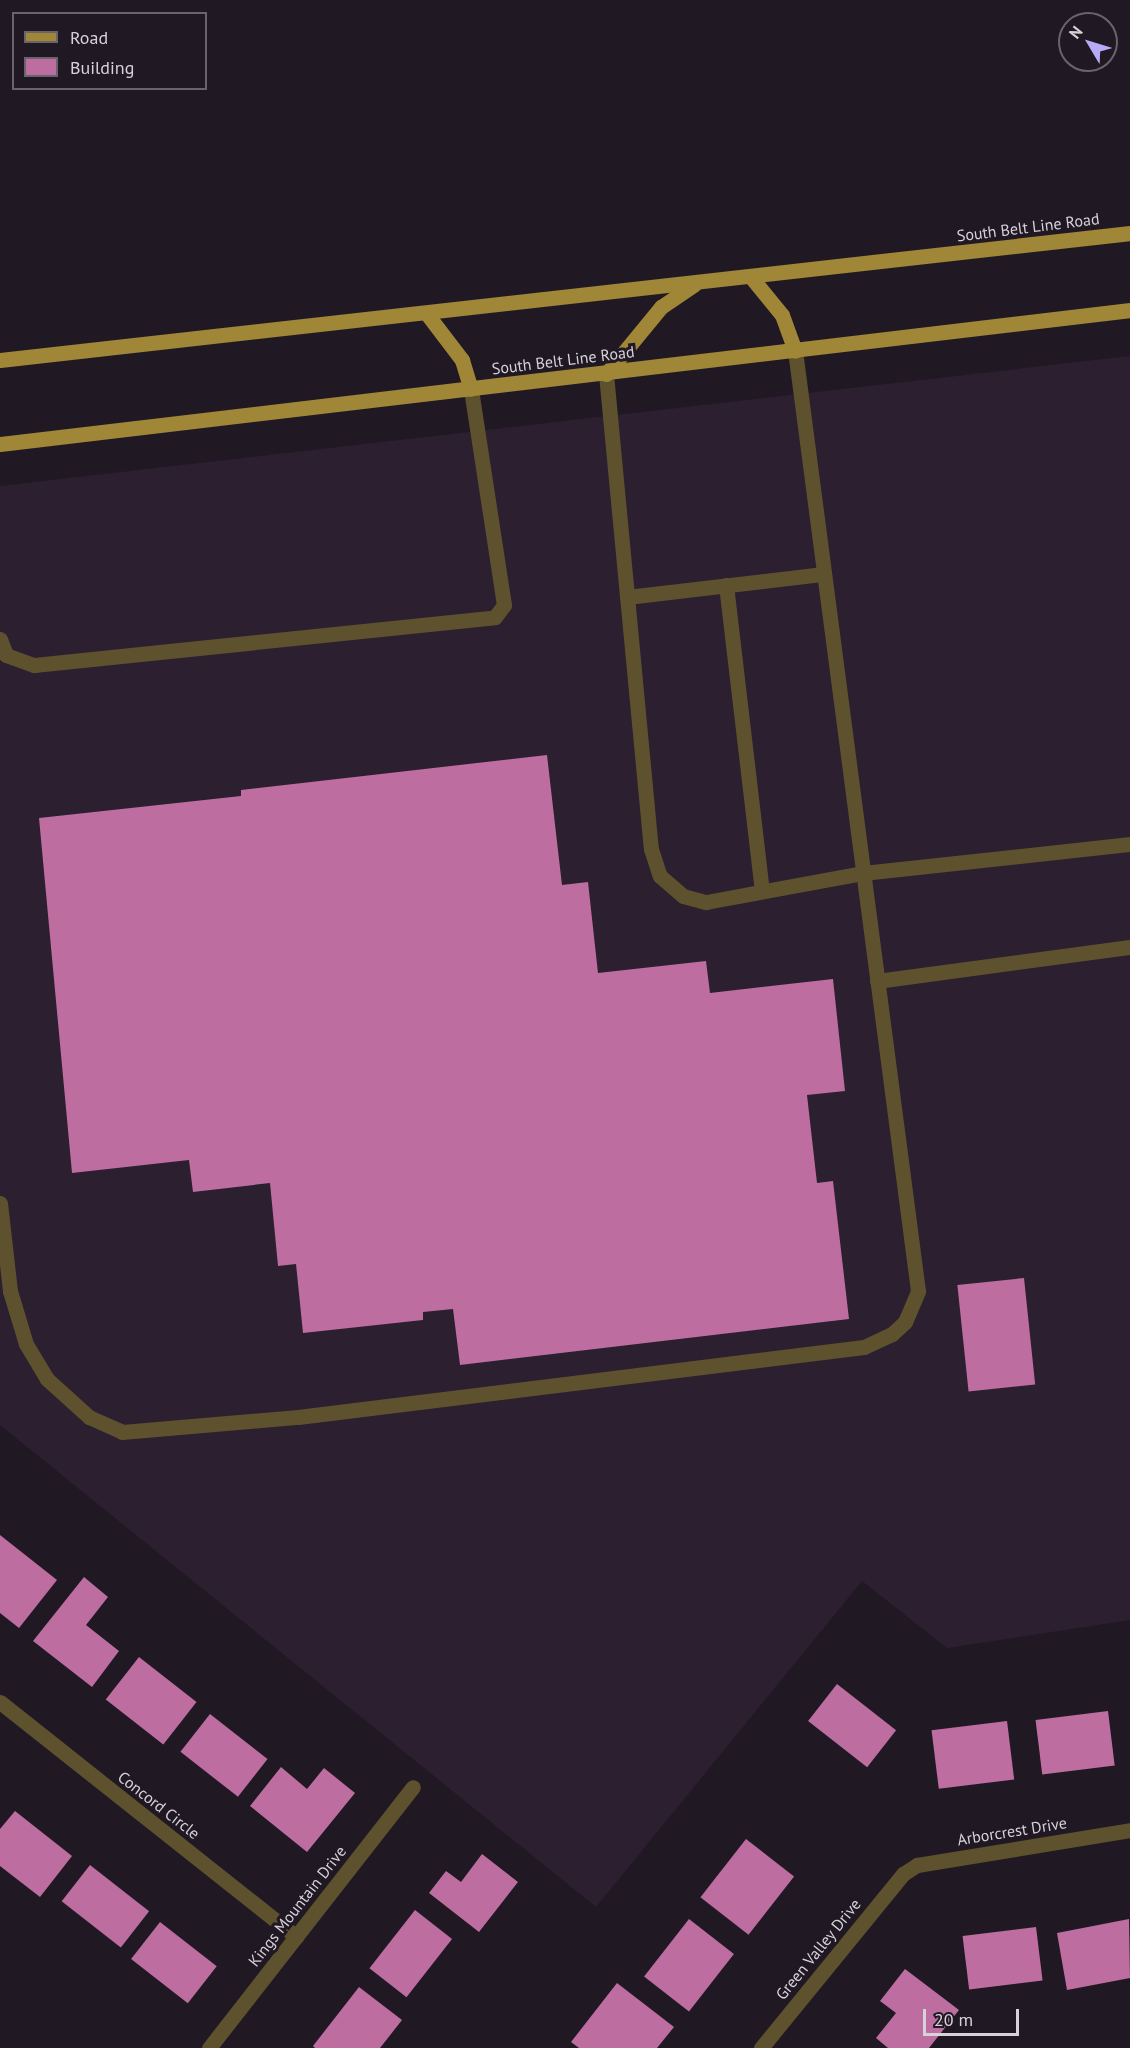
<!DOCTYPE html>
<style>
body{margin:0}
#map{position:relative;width:1130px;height:2048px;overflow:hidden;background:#201924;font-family:"PT Sans",sans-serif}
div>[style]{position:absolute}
.built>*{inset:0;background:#2b1f30}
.building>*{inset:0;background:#be6da0;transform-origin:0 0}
.lane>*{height:15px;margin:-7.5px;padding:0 7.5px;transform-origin:7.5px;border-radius:7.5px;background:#5e512e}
.street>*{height:15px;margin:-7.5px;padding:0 7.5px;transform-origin:7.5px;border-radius:7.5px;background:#5e512e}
.primary>*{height:15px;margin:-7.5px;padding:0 7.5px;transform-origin:7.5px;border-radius:7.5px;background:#a08637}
span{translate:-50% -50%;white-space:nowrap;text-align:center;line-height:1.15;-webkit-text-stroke:6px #201924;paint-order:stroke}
.street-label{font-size:16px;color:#d7d2da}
.legend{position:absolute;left:12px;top:12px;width:195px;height:78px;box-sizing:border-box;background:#201924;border:2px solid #69636d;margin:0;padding:8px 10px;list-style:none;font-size:18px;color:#d7d2da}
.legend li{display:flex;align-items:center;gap:12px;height:30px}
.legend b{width:30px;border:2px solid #69636d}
.north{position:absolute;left:1058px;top:12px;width:60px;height:60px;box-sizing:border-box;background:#201924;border:2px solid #69636d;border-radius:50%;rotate:308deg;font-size:16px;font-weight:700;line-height:24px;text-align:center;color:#d7d2da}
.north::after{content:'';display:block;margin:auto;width:21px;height:27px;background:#b7abf7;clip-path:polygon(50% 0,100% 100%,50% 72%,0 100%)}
.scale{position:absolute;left:923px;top:2009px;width:96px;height:27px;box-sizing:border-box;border:3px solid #d7d2da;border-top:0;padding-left:8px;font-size:18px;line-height:21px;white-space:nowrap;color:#d7d2da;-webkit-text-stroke:4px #201924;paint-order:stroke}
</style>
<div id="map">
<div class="built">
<i style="clip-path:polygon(1130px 356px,1130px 1620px,947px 1648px,862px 1581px,596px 1907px,0 1425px,0 486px)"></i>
</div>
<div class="building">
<i style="clip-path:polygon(547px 755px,562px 885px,588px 882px,598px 973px,706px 961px,710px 993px,833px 979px,845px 1091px,807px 1095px,817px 1183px,833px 1181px,849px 1319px,460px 1365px,453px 1309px,423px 1312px,423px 1320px,303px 1333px,296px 1264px,278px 1266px,270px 1183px,193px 1192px,189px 1160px,72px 1173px,39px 818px,241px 796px,241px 790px)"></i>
<i style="left:1024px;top:1278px;width:107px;height:67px;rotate:84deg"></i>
<i style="clip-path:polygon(0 1535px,57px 1580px,19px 1628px,0 1613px)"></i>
<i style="clip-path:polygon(84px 1577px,108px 1597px,86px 1625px,119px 1651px,92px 1687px,33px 1641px)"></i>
<i style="left:139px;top:1657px;width:73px;height:54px;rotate:38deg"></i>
<i style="left:837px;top:1684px;width:75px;height:47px;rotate:38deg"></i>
<i style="left:1108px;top:1711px;width:55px;height:73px;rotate:83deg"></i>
<i style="left:210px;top:1714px;width:73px;height:48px;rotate:38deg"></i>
<i style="left:1007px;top:1721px;width:59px;height:76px;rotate:83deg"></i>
<i style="clip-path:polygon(281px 1767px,307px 1789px,324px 1768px,355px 1793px,307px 1852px,250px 1806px)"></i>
<i style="clip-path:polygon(15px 1811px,72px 1856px,40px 1897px,0 1866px,0 1829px)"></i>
<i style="left:746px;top:1839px;width:61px;height:74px;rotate:38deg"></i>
<i style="clip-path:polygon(482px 1854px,518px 1882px,479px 1932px,429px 1893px,446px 1871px,461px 1882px)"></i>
<i style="left:90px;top:1865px;width:75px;height:46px;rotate:38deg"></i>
<i style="left:415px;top:1910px;width:47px;height:74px;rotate:38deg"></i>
<i style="left:689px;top:1919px;width:57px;height:73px;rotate:38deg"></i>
<i style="clip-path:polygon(1129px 1919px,1130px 1978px,1067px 1990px,1057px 1933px)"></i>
<i style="left:160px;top:1922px;width:72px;height:47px;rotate:38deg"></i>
<i style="left:1036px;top:1927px;width:54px;height:74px;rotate:83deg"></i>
<i style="clip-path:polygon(905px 1969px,959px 2010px,929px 2048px,888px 2048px,876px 2038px,896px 2013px,880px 2001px)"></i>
<i style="clip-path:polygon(617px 1983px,674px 2027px,657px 2048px,579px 2048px,571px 2042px)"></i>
<i style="clip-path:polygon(359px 1987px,402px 2020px,380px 2048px,315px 2048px,313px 2046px)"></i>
</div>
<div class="lane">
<i style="left:606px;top:374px;width:477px;rotate:84.6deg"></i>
<i style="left:651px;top:849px;width:28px;rotate:72deg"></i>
<i style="left:660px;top:876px;width:30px;rotate:41deg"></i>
<i style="left:683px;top:896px;width:24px;rotate:15deg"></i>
<i style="left:706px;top:902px;width:160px;rotate:-10.5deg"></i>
<i style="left:863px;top:873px;width:269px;rotate:-6.2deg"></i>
<i style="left:726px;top:585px;width:308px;rotate:83.3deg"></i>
<i style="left:627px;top:597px;width:198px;rotate:-6.7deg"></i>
<i style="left:0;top:639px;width:17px;rotate:69deg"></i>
<i style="left:6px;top:655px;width:30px;rotate:20deg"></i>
<i style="left:34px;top:665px;width:463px;rotate:-5.9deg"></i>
<i style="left:495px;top:617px;width:15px;rotate:-53deg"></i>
<i style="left:504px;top:605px;width:219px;rotate:-98.7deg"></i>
<i style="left:877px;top:981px;width:255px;rotate:-7.7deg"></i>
<i style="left:0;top:1203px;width:89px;rotate:83.5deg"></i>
<i style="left:10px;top:1291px;width:55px;rotate:73.2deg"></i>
<i style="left:26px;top:1344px;width:41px;rotate:59deg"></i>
<i style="left:47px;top:1379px;width:57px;rotate:42.1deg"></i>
<i style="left:89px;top:1417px;width:36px;rotate:24deg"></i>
<i style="left:122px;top:1432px;width:177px;rotate:-4.9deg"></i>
<i style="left:298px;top:1417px;width:570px;rotate:-7.05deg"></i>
<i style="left:864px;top:1347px;width:31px;rotate:-25deg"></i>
<i style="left:892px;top:1334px;width:18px;rotate:-43deg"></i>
<i style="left:905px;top:1322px;width:34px;rotate:-67deg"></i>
<i style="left:918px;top:1291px;width:948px;rotate:-97.45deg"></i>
</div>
<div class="street">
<i style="left:0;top:1702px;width:378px;rotate:38.4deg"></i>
<i style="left:209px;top:2048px;width:331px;rotate:-52deg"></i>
<i style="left:761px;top:2048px;width:225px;rotate:-50.8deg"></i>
<i style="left:903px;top:1874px;width:17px;rotate:-33deg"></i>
<i style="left:917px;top:1865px;width:216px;rotate:-9.3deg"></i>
</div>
<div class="primary">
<i style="left:751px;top:277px;width:49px;rotate:50.8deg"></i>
<i style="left:782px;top:315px;width:38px;rotate:70deg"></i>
<i style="left:427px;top:314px;width:58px;rotate:52.7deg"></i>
<i style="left:462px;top:360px;width:30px;rotate:73deg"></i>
<i style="left:0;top:360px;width:1137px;rotate:-6.41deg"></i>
<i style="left:606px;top:374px;width:87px;rotate:-50.6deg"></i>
<i style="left:661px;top:307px;width:40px;rotate:-34deg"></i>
<i style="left:0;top:444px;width:1138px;rotate:-6.76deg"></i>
</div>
<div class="street-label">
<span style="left:1028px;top:227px;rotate:-7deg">South Belt Line Road</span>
<span style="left:563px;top:360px;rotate:-7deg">South Belt Line Road</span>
<span style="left:159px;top:1805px;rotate:38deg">Concord Circle</span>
<span style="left:1012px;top:1831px;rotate:-9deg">Arborcrest Drive</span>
<span style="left:297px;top:1906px;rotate:-52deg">Kings Mountain Drive</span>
<span style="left:818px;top:1949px;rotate:-51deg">Green Valley Drive</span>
</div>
<ul class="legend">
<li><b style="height:8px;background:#a08637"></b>Road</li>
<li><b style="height:16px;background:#be6da0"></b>Building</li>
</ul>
<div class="north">N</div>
<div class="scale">20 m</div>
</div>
